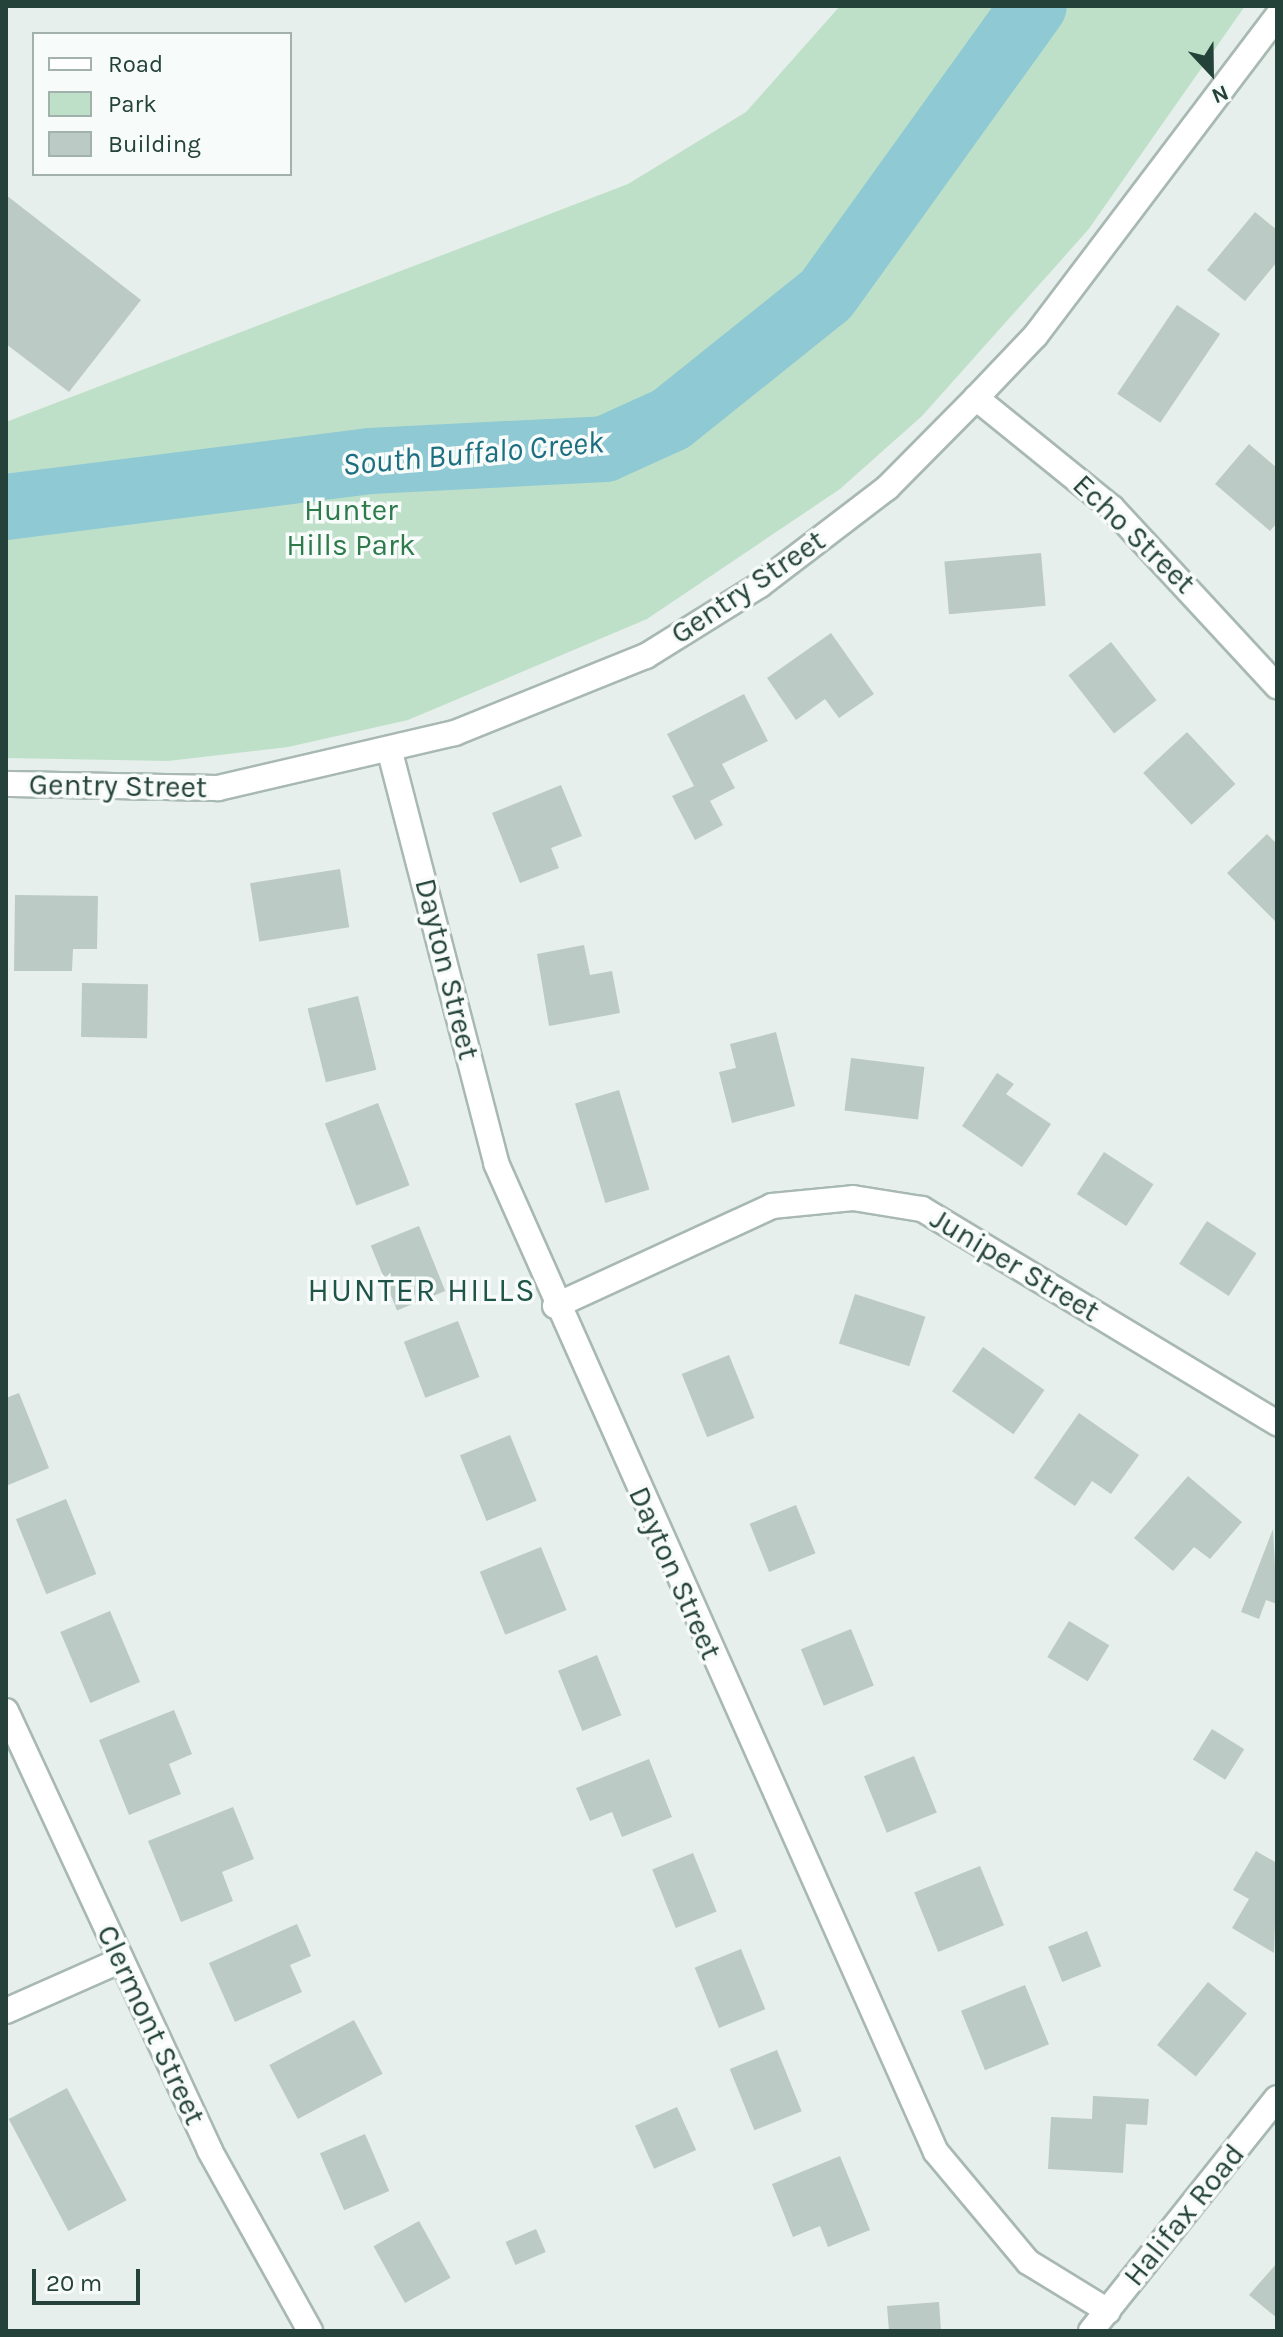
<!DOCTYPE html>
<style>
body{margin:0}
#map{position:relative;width:1283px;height:2337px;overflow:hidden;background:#e6efeb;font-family:Karla,sans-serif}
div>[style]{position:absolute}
.green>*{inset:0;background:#bfe0c8}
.river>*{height:66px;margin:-33px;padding:0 33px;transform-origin:33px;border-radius:33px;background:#8ec9d4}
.building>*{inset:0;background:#bbcac4;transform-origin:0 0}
.roads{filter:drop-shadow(2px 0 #a8b8b2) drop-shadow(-2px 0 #a8b8b2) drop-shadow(0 2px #a8b8b2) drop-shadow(0 -2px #a8b8b2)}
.minor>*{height:24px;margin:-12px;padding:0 12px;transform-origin:12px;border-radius:12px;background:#fff}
span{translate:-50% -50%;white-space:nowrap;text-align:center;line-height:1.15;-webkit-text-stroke:7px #f7fbf9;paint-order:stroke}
.park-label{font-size:30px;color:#2d7a4b}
.street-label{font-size:30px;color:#24423a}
.water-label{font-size:32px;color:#1c6f80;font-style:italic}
.neighbourhood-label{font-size:32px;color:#1f5548;letter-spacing:2px}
.frame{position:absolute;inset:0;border:8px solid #24423a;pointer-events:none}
.legend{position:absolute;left:32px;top:32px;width:260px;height:144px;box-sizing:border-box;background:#f7fbf9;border:2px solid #a3b1ad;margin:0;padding:10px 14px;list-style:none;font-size:24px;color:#24423a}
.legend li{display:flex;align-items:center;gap:16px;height:40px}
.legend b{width:40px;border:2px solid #a3b1ad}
.north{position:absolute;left:1171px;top:32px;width:80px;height:80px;-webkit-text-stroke:6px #f7fbf9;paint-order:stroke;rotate:158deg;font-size:22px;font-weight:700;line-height:32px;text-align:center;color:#24423a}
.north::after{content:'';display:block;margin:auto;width:28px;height:36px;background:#24423a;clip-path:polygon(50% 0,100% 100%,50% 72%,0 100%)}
.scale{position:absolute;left:32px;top:2269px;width:108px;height:36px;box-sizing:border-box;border:4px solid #24423a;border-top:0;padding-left:10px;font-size:24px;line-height:28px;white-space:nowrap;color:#24423a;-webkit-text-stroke:6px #f7fbf9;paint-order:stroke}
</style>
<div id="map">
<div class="green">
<i style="clip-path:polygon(840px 6px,1245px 6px,1088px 230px,922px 416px,840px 489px,647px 619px,408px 720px,288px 747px,168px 761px,6px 758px,6px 422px,628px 184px,746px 112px)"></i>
</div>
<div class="river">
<i style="left:6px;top:507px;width:367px;rotate:-7.2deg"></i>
<i style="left:370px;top:461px;width:235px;rotate:-2.9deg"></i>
<i style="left:605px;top:449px;width:72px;rotate:-24.4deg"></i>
<i style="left:671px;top:419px;width:198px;rotate:-38.7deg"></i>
<i style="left:826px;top:295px;width:356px;rotate:-54.3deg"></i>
</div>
<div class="building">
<i style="clip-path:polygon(6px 195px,141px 300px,69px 392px,6px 344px)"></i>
<i style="clip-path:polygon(1255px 212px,1277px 230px,1277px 262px,1245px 301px,1207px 270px)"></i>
<i style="left:1177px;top:305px;width:52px;height:107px;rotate:34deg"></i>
<i style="clip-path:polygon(1249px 444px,1277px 468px,1277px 523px,1270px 531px,1215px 484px)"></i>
<i style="left:1041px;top:553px;width:53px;height:97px;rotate:85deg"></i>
<i style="clip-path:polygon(831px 633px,874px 694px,839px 718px,825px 699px,796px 720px,767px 678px)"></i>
<i style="left:1111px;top:642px;width:74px;height:54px;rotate:52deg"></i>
<i style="clip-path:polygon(744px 694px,768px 741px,722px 764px,735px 788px,710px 801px,723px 825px,695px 840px,672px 796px,694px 786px,667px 734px)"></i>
<i style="left:1187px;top:732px;width:71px;height:60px;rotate:47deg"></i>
<i style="clip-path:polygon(561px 785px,582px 836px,551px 848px,559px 868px,520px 883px,492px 813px)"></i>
<i style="clip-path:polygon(1267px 834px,1277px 844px,1277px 923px,1227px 873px)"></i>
<i style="left:340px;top:869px;width:59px;height:91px;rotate:81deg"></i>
<i style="clip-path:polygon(15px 895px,98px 896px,97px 949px,73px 949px,72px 971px,14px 971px)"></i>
<i style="clip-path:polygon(584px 945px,590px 975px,612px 971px,620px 1013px,549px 1026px,537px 954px)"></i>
<i style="left:82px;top:983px;width:66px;height:54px;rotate:1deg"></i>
<i style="left:358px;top:996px;width:76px;height:52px;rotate:76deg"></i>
<i style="clip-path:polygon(776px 1032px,795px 1106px,732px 1123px,719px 1072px,736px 1068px,730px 1044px)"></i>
<i style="left:851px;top:1058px;width:74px;height:53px;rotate:7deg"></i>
<i style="clip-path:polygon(997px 1073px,1014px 1084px,1006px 1094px,1051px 1124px,1022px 1167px,962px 1126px)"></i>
<i style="left:619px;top:1090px;width:104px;height:46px;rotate:73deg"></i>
<i style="left:378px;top:1103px;width:88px;height:57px;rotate:69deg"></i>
<i style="left:1104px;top:1152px;width:59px;height:50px;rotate:33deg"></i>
<i style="left:1207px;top:1221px;width:59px;height:51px;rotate:33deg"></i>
<i style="left:419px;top:1226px;width:70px;height:52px;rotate:68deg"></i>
<i style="left:855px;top:1294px;width:74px;height:52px;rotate:18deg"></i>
<i style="left:458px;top:1321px;width:60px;height:58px;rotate:69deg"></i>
<i style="left:983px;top:1347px;width:75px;height:54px;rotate:35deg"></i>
<i style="left:729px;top:1355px;width:68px;height:51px;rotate:68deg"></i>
<i style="clip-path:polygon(19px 1393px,49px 1468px,6px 1486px,6px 1398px)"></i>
<i style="clip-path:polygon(1079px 1413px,1139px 1455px,1111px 1494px,1092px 1481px,1075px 1506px,1034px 1478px)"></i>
<i style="left:510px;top:1435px;width:71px;height:54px;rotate:68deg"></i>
<i style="clip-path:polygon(1188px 1476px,1242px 1522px,1210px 1559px,1194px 1547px,1173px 1571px,1134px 1538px)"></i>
<i style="left:66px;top:1499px;width:81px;height:54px;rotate:68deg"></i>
<i style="left:796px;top:1505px;width:52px;height:50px;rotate:68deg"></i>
<i style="clip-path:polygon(1273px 1529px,1277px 1604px,1266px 1600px,1259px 1619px,1241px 1612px)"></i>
<i style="left:541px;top:1547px;width:68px;height:66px;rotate:68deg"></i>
<i style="left:110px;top:1611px;width:77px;height:54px;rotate:67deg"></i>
<i style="left:1069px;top:1621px;width:47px;height:42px;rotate:31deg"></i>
<i style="left:851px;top:1629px;width:61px;height:54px;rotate:68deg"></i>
<i style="left:597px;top:1655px;width:65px;height:42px;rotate:68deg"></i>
<i style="clip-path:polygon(174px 1710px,192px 1754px,169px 1764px,181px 1794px,129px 1815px,99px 1740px)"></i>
<i style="left:1212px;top:1729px;width:38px;height:36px;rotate:32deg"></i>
<i style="left:914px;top:1756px;width:61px;height:54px;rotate:68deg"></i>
<i style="clip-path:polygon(649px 1759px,672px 1817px,622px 1837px,612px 1812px,590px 1821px,576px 1788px)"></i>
<i style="clip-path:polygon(233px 1807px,254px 1859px,222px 1872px,233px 1901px,181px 1922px,148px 1841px)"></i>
<i style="clip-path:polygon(1256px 1851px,1277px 1863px,1274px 1953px,1232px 1928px,1249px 1899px,1233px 1890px)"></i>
<i style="left:693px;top:1853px;width:63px;height:44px;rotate:68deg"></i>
<i style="left:980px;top:1866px;width:64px;height:71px;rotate:68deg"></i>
<i style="clip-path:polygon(297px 1924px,311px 1956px,290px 1965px,302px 1992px,235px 2022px,209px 1963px)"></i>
<i style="left:1087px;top:1931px;width:38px;height:42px;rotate:68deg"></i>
<i style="left:741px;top:1949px;width:65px;height:50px;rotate:68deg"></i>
<i style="left:1208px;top:1982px;width:50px;height:81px;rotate:39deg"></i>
<i style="left:1025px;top:1985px;width:64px;height:69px;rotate:68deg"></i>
<i style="left:354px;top:2020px;width:61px;height:96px;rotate:62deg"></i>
<i style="left:777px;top:2050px;width:66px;height:51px;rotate:68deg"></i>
<i style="left:67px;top:2088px;width:127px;height:66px;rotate:62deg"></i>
<i style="clip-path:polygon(1093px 2096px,1149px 2099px,1147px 2125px,1126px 2124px,1123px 2173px,1048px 2169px,1051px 2117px,1092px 2119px)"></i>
<i style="left:677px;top:2107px;width:47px;height:46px;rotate:66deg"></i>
<i style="left:365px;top:2134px;width:62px;height:49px;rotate:67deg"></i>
<i style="clip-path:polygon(840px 2156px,870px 2230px,828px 2247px,820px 2226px,793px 2237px,772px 2184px)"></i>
<i style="left:419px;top:2221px;width:65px;height:52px;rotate:61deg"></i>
<i style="left:536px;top:2229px;width:25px;height:33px;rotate:67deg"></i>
<i style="clip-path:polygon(1277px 2263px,1277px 2318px,1249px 2295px)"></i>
<i style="clip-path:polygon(939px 2302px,941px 2331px,889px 2331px,887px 2306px)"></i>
</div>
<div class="roads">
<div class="minor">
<i style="left:976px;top:398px;width:175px;rotate:39deg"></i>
<i style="left:1112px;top:508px;width:243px;rotate:47.2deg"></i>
<i style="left:390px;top:752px;width:424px;rotate:75.5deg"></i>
<i style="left:496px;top:1163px;width:1082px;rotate:66.02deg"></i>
<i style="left:936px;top:2152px;width:143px;rotate:50.1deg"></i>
<i style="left:1028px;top:2262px;width:94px;rotate:31.5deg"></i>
<i style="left:6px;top:784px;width:212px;rotate:1.1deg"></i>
<i style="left:218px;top:788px;width:243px;rotate:-13.1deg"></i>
<i style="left:455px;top:733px;width:206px;rotate:-22deg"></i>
<i style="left:646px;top:656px;width:134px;rotate:-31.9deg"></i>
<i style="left:760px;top:585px;width:160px;rotate:-37.4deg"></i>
<i style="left:887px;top:488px;width:127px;rotate:-45.3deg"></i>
<i style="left:976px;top:398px;width:87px;rotate:-46.4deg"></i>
<i style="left:1036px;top:335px;width:400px;rotate:-52.9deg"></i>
<i style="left:555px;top:1306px;width:239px;rotate:-24.7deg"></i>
<i style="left:772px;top:1206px;width:81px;rotate:-5.6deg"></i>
<i style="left:853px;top:1198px;width:70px;rotate:9.1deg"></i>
<i style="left:922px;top:1209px;width:415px;rotate:31.1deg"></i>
<i style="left:6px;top:1711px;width:485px;rotate:65.1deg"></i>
<i style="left:210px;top:2151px;width:206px;rotate:60.9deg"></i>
<i style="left:6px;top:2011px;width:126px;rotate:-23.9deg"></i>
<i style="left:1091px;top:2331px;width:298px;rotate:-51.4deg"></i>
</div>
</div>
<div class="park-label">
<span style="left:351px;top:527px">Hunter<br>Hills Park</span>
</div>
<div class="street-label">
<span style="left:1134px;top:534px;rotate:44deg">Echo Street</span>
<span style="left:748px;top:587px;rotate:-34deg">Gentry Street</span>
<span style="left:118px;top:786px;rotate:1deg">Gentry Street</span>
<span style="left:447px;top:969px;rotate:76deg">Dayton Street</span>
<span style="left:1015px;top:1265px;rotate:31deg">Juniper Street</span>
<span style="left:675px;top:1573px;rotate:66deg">Dayton Street</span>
<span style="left:151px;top:2025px;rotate:65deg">Clermont Street</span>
<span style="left:1184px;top:2215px;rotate:-51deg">Halifax Road</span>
</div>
<div class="water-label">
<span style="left:473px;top:454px;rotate:-5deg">South Buffalo Creek</span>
</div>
<div class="neighbourhood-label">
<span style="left:422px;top:1291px">HUNTER HILLS</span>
</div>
<div class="frame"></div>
<ul class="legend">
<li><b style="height:10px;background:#fff"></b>Road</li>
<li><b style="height:22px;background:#bfe0c8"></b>Park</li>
<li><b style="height:22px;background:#bbcac4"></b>Building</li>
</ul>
<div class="north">N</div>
<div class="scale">20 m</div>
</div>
